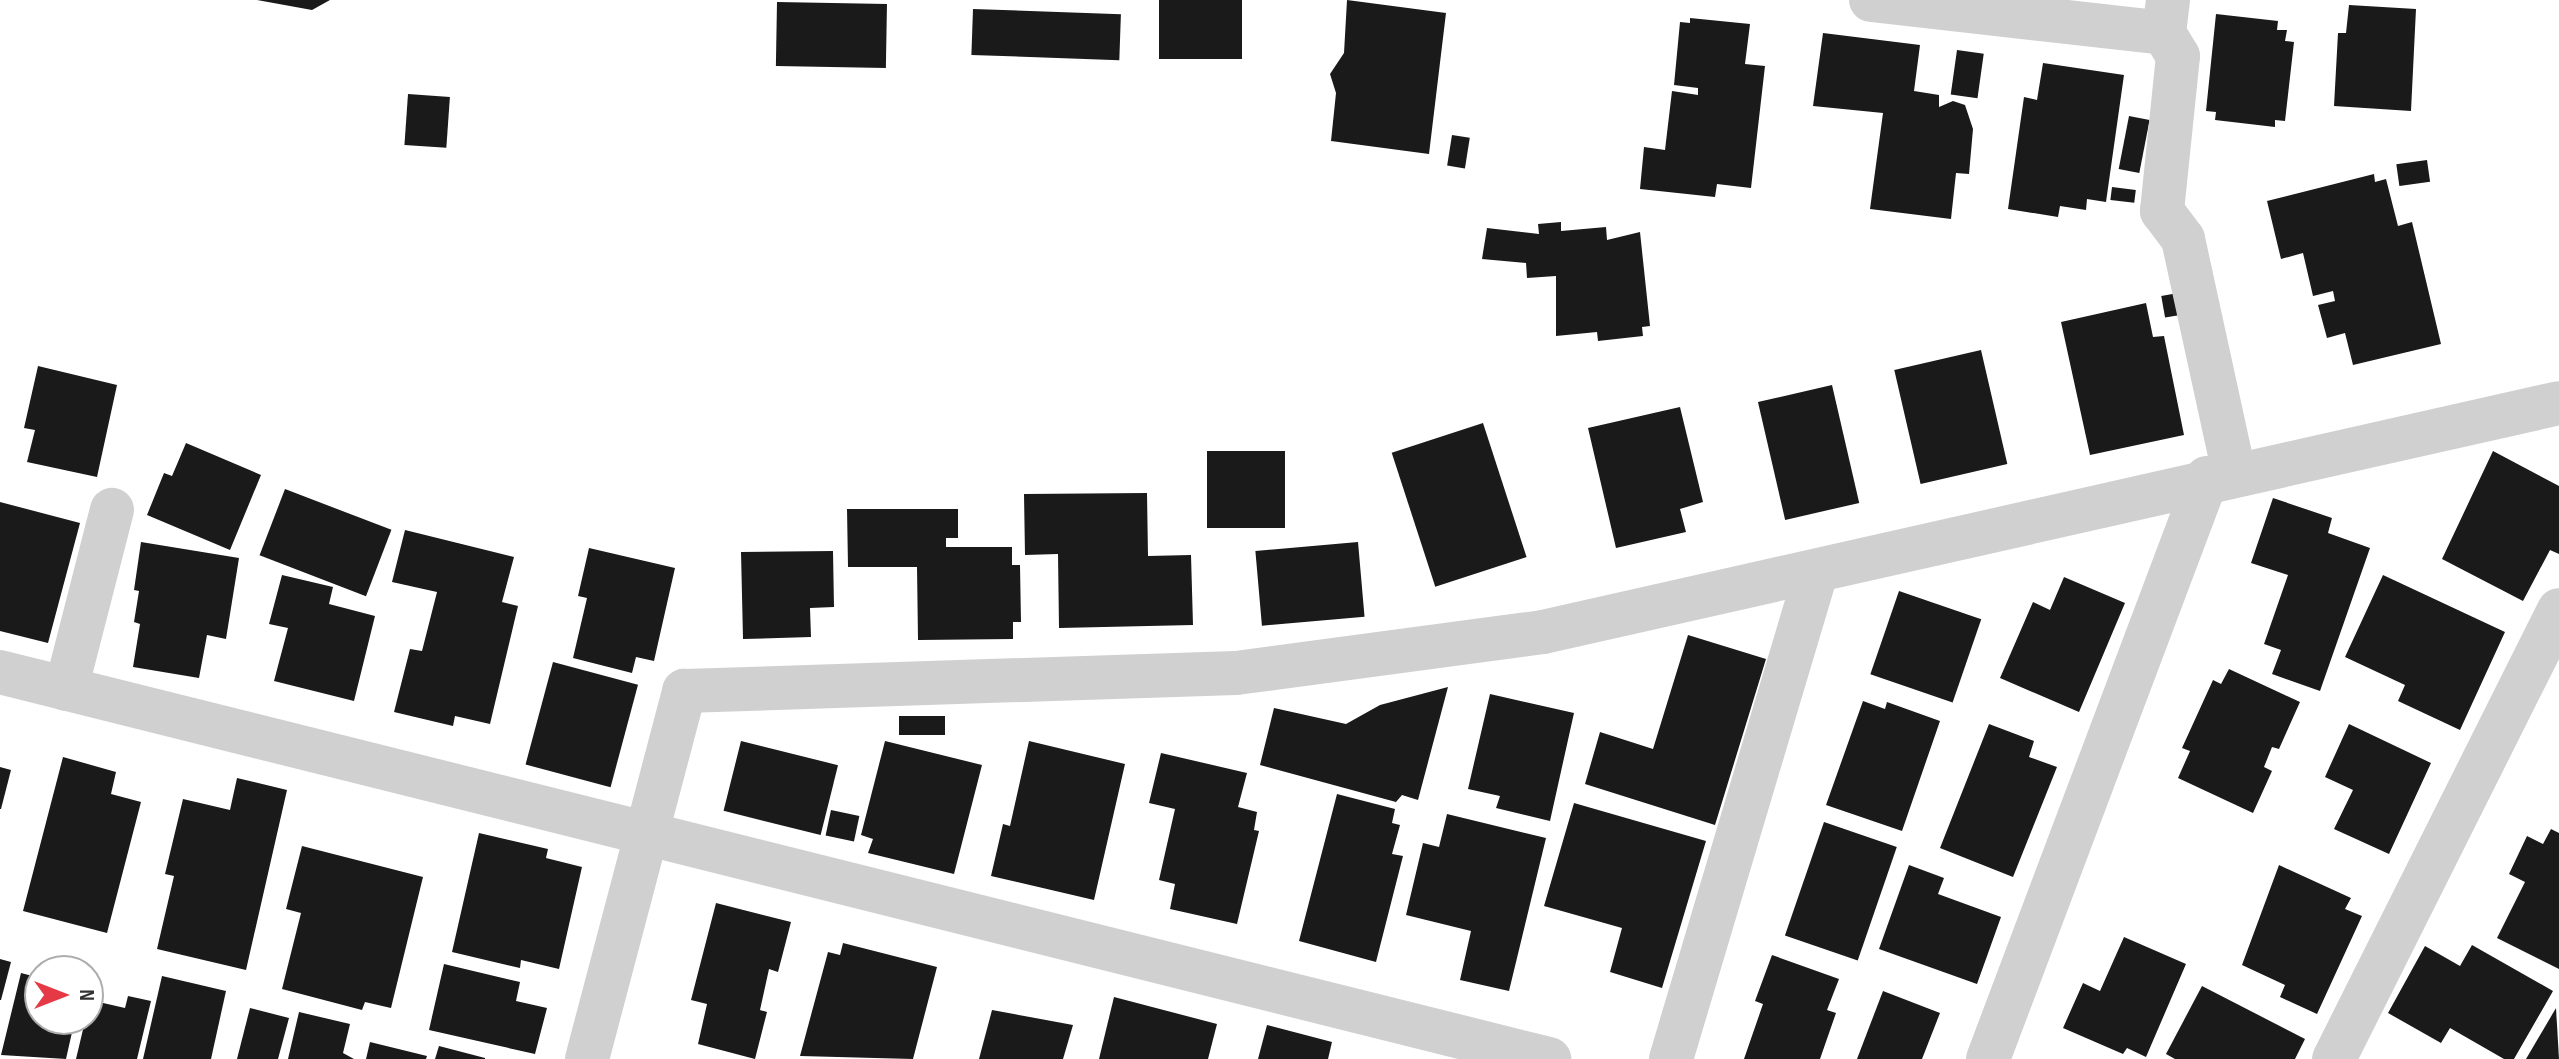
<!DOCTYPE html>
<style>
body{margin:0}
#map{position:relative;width:2559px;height:1059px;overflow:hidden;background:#fff;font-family:"Sofia Sans Condensed",sans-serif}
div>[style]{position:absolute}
.building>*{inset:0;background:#1a1a1a;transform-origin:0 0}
.minor>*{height:44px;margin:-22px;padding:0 22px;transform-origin:22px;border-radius:22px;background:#d0d0d0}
span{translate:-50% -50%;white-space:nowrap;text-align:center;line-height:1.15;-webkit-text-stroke:8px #fff;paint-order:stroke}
.north{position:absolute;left:24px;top:955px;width:80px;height:80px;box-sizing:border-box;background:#fff;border:2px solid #adadad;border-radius:50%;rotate:90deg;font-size:22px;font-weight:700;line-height:32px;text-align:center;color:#333}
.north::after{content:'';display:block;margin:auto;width:28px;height:36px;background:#e63946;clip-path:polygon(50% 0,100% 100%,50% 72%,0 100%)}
</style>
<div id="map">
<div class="building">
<i style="clip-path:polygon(257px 0,330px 0,312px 10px)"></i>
<i style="left:1159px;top:0;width:83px;height:59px"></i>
<i style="clip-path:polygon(1347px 0,1446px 13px,1429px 154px,1331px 141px,1336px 93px,1330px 74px,1344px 53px)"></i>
<i style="left:777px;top:2px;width:110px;height:64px;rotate:1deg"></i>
<i style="clip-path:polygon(2349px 5px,2416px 9px,2411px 111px,2334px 106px,2338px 33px,2346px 33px)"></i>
<i style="left:973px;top:9px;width:148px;height:46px;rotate:2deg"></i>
<i style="clip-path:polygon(2216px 14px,2278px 21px,2277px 30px,2287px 30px,2285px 41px,2294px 42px,2285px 121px,2275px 120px,2275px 127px,2215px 120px,2216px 112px,2206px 111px)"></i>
<i style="clip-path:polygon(1690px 18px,1750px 24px,1745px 64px,1765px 66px,1751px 188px,1717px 184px,1715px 197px,1640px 189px,1644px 147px,1665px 150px,1672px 91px,1698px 95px,1698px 88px,1674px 85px,1680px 22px,1690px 23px)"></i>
<i style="clip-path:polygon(1823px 33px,1920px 45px,1914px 91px,1939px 95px,1939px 107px,1953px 101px,1965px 105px,1973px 129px,1969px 174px,1956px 173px,1951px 219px,1870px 209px,1883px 113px,1813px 106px)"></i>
<i style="left:1957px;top:50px;width:27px;height:45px;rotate:8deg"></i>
<i style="clip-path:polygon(2043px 63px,2124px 75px,2106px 202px,2087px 199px,2086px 210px,2060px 206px,2058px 217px,2008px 209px,2024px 97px,2037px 100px)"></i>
<i style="left:408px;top:94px;width:42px;height:51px;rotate:4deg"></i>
<i style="left:2129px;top:116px;width:21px;height:54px;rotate:11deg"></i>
<i style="left:1452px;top:135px;width:18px;height:31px;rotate:9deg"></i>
<i style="left:2427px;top:160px;width:22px;height:31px;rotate:82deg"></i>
<i style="clip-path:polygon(2374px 174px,2375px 182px,2386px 179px,2398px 226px,2412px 222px,2441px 344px,2353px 365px,2345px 333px,2327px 338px,2318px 305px,2335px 301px,2333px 291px,2313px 296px,2303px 253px,2281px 259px,2267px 201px)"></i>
<i style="left:2112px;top:187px;width:24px;height:13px;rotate:7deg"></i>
<i style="clip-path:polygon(1561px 222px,1561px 231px,1606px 227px,1607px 240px,1640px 232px,1650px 326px,1642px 327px,1643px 336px,1598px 341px,1597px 332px,1556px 336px,1556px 276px,1527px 278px,1526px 263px,1482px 259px,1487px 228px,1539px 234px,1538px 224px)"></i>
<i style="left:2178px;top:293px;width:22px;height:17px;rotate:80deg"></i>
<i style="clip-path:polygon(2146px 303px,2153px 337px,2164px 336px,2184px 435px,2090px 455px,2061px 322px)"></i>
<i style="left:1981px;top:350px;width:117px;height:89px;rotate:77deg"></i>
<i style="clip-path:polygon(38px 366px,117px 385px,97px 477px,27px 462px,35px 430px,24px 428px)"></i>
<i style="left:1832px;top:385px;width:121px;height:76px;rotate:77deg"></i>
<i style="clip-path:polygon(1680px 407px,1703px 502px,1680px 509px,1686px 532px,1616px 548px,1588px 428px)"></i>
<i style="left:1483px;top:423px;width:141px;height:96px;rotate:72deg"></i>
<i style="clip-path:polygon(186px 443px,261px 475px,230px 550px,147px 515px,164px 473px,172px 476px)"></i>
<i style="left:1207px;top:451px;width:78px;height:77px"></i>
<i style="clip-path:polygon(2493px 451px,2559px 486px,2559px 554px,2550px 550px,2523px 601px,2442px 559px)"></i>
<i style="left:285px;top:489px;width:114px;height:71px;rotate:21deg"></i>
<i style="clip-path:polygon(1147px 493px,1148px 556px,1191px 555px,1193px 625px,1059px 628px,1058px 554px,1025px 555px,1024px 494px)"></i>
<i style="clip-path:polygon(2273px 498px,2332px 518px,2328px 533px,2370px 548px,2320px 691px,2272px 674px,2281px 650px,2264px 644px,2288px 575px,2251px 563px)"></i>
<i style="clip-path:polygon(0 502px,80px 523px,48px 643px,0 631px)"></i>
<i style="clip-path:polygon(847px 509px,958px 509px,958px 538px,946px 538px,946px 547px,1012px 547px,1012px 565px,1020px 565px,1021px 622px,1013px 622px,1013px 639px,918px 640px,917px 567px,848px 567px)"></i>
<i style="clip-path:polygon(405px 530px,514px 557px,502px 602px,518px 606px,490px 724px,455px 716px,453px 726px,394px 712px,410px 649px,422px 651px,437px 592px,392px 582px)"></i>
<i style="clip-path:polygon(141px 542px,239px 558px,226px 639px,207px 635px,199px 678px,133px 667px,140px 624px,134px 622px,139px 591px,134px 590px)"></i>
<i style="left:1358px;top:542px;width:75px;height:103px;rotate:85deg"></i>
<i style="clip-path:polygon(589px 548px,675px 568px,654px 661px,636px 657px,632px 673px,573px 658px,587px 598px,578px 596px)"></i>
<i style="clip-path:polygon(833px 551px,834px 607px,810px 608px,811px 637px,743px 639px,741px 552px)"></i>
<i style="clip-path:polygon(282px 575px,333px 587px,329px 604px,375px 616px,354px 701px,274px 681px,288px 628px,269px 624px)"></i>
<i style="clip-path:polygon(2383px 575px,2505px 632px,2460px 730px,2398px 701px,2405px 685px,2345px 657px)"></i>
<i style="clip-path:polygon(2064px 577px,2125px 603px,2079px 712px,2000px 678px,2033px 602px,2050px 610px)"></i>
<i style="left:1899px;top:591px;width:87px;height:88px;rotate:19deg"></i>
<i style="clip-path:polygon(1688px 635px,1766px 659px,1715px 825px,1585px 784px,1600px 732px,1653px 749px)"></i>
<i style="left:553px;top:662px;width:88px;height:106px;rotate:15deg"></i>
<i style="clip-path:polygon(2229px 669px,2300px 702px,2279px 749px,2272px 747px,2264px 767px,2272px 771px,2253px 813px,2178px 778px,2190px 751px,2182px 748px,2213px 680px,2221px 684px)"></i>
<i style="clip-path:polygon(1448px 687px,1418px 800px,1402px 795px,1396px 802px,1260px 765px,1274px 708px,1346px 724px,1380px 705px)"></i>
<i style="clip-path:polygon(1490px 694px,1574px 713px,1550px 821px,1496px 808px,1500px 796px,1468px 789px)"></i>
<i style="clip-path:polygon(1863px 701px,1885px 709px,1887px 702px,1940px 721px,1902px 831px,1826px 805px)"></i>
<i style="left:945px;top:716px;width:19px;height:46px;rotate:90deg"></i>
<i style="clip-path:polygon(1989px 724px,2034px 741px,2029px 757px,2057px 767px,2013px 877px,1940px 848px)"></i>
<i style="clip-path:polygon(2349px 724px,2431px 763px,2389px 854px,2334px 829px,2353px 790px,2325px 777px)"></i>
<i style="left:741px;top:741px;width:100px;height:72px;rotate:14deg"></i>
<i style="clip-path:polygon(885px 741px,982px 765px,954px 874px,868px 853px,873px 839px,861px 835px)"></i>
<i style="clip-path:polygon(1029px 741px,1125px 764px,1094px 900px,991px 876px,1003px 824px,1010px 826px)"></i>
<i style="clip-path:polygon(1161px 753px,1247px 773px,1238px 807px,1257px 812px,1254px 830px,1259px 831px,1237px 924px,1170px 909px,1175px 884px,1159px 880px,1175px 809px,1149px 803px)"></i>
<i style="clip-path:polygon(63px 757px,116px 772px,111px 794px,141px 802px,107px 933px,23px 911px)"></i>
<i style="clip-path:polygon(0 767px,11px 770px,1px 809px,0 809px)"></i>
<i style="clip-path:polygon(237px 778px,287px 790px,246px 970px,157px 949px,174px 876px,165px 874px,183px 799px,230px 810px)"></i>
<i style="clip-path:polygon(1337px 794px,1395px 809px,1392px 823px,1400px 825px,1392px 854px,1403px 856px,1376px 962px,1299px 941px)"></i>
<i style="clip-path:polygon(1574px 803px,1706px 841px,1662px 988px,1610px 972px,1622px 928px,1544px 906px)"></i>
<i style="left:831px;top:810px;width:29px;height:26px;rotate:12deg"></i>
<i style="clip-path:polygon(1447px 814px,1546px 838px,1509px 991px,1460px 980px,1471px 931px,1406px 915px,1423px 843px,1439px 847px)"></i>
<i style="left:1824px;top:822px;width:77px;height:120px;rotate:19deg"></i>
<i style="clip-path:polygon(2551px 829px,2559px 833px,2559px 969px,2497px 938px,2525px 882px,2509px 874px,2527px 836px,2543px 844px)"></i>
<i style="clip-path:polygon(479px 833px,548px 849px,546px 858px,582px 867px,559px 969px,521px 960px,520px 968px,452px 952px)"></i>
<i style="clip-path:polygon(302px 846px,423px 877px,391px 1008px,365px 1002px,362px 1010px,282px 989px,301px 913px,286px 909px)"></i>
<i style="clip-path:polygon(1909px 865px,1944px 878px,1938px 894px,2001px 917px,1977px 984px,1879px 949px)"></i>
<i style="clip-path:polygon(2279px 865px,2351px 898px,2345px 909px,2362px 916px,2317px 1014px,2280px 997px,2285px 985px,2242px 965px)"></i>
<i style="clip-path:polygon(716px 903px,791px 922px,778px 972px,769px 969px,760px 1010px,767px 1012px,755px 1059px,698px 1044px,707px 1004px,691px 1000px)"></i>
<i style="clip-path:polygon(2124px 937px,2186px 964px,2146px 1057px,2127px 1048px,2123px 1054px,2063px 1028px,2083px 983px,2100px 991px)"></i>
<i style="clip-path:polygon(843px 943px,937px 967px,913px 1059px,800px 1056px,828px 952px,840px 955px)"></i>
<i style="clip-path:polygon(2472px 945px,2553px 991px,2514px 1059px,2504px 1059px,2450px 1028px,2441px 1043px,2388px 1013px,2425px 946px,2460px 966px)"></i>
<i style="clip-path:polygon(1772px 955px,1839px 979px,1827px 1010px,1836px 1013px,1820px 1059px,1744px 1059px,1763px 1004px,1755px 1001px)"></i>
<i style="clip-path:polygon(0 959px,11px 962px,1px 1000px,0 1000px)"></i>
<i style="clip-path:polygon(444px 964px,520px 982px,516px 1001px,547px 1008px,535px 1054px,429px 1030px)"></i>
<i style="clip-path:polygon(21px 973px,40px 978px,40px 1019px,75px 1019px,66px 1059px,1px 1055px)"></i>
<i style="clip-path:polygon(162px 976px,226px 991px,211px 1059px,143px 1059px)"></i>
<i style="clip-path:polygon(2202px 986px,2305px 1039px,2295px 1059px,2175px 1059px,2166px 1054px)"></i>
<i style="clip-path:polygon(1883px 991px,1940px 1013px,1922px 1059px,1857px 1059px)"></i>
<i style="clip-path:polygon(128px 996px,151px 1001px,137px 1059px,76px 1059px,90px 1000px,125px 1008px)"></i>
<i style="clip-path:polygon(1114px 997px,1217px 1024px,1208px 1059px,1099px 1059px)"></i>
<i style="clip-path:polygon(250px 1008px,289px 1018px,278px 1059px,237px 1059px)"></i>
<i style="clip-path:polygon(2556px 1008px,2559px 1059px,2526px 1059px)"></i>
<i style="clip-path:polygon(992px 1010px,1073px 1025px,1063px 1059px,979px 1059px)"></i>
<i style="clip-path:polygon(299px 1012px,350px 1024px,343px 1053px,354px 1059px,288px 1059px)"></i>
<i style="clip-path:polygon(1267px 1025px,1332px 1042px,1328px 1059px,1258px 1059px)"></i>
<i style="clip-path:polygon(370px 1042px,427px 1056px,426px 1059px,366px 1059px)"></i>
<i style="clip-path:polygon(439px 1046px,485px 1058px,485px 1059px,435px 1059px)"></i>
</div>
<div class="minor">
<i style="left:1871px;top:0;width:295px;rotate:6.4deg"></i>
<i style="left:2168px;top:0;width:33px;rotate:97deg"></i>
<i style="left:2164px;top:33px;width:27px;rotate:59deg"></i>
<i style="left:2178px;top:56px;width:156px;rotate:95.9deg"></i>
<i style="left:2162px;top:211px;width:35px;rotate:53deg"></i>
<i style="left:2183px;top:239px;width:239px;rotate:77.7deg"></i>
<i style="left:0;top:672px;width:1597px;rotate:14.03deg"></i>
<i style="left:66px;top:689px;width:185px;rotate:-75.6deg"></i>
<i style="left:587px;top:1059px;width:381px;rotate:-75.2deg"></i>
<i style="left:684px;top:691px;width:552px;rotate:-1.87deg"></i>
<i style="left:1236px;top:673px;width:310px;rotate:-7.6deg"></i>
<i style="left:1543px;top:632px;width:1041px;rotate:-12.7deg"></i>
<i style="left:1671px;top:1059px;width:507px;rotate:-73.39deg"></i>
<i style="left:1988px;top:1059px;width:621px;rotate:-69.35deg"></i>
<i style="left:2334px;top:1059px;width:502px;rotate:-63.38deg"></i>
</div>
<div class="north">N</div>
</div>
